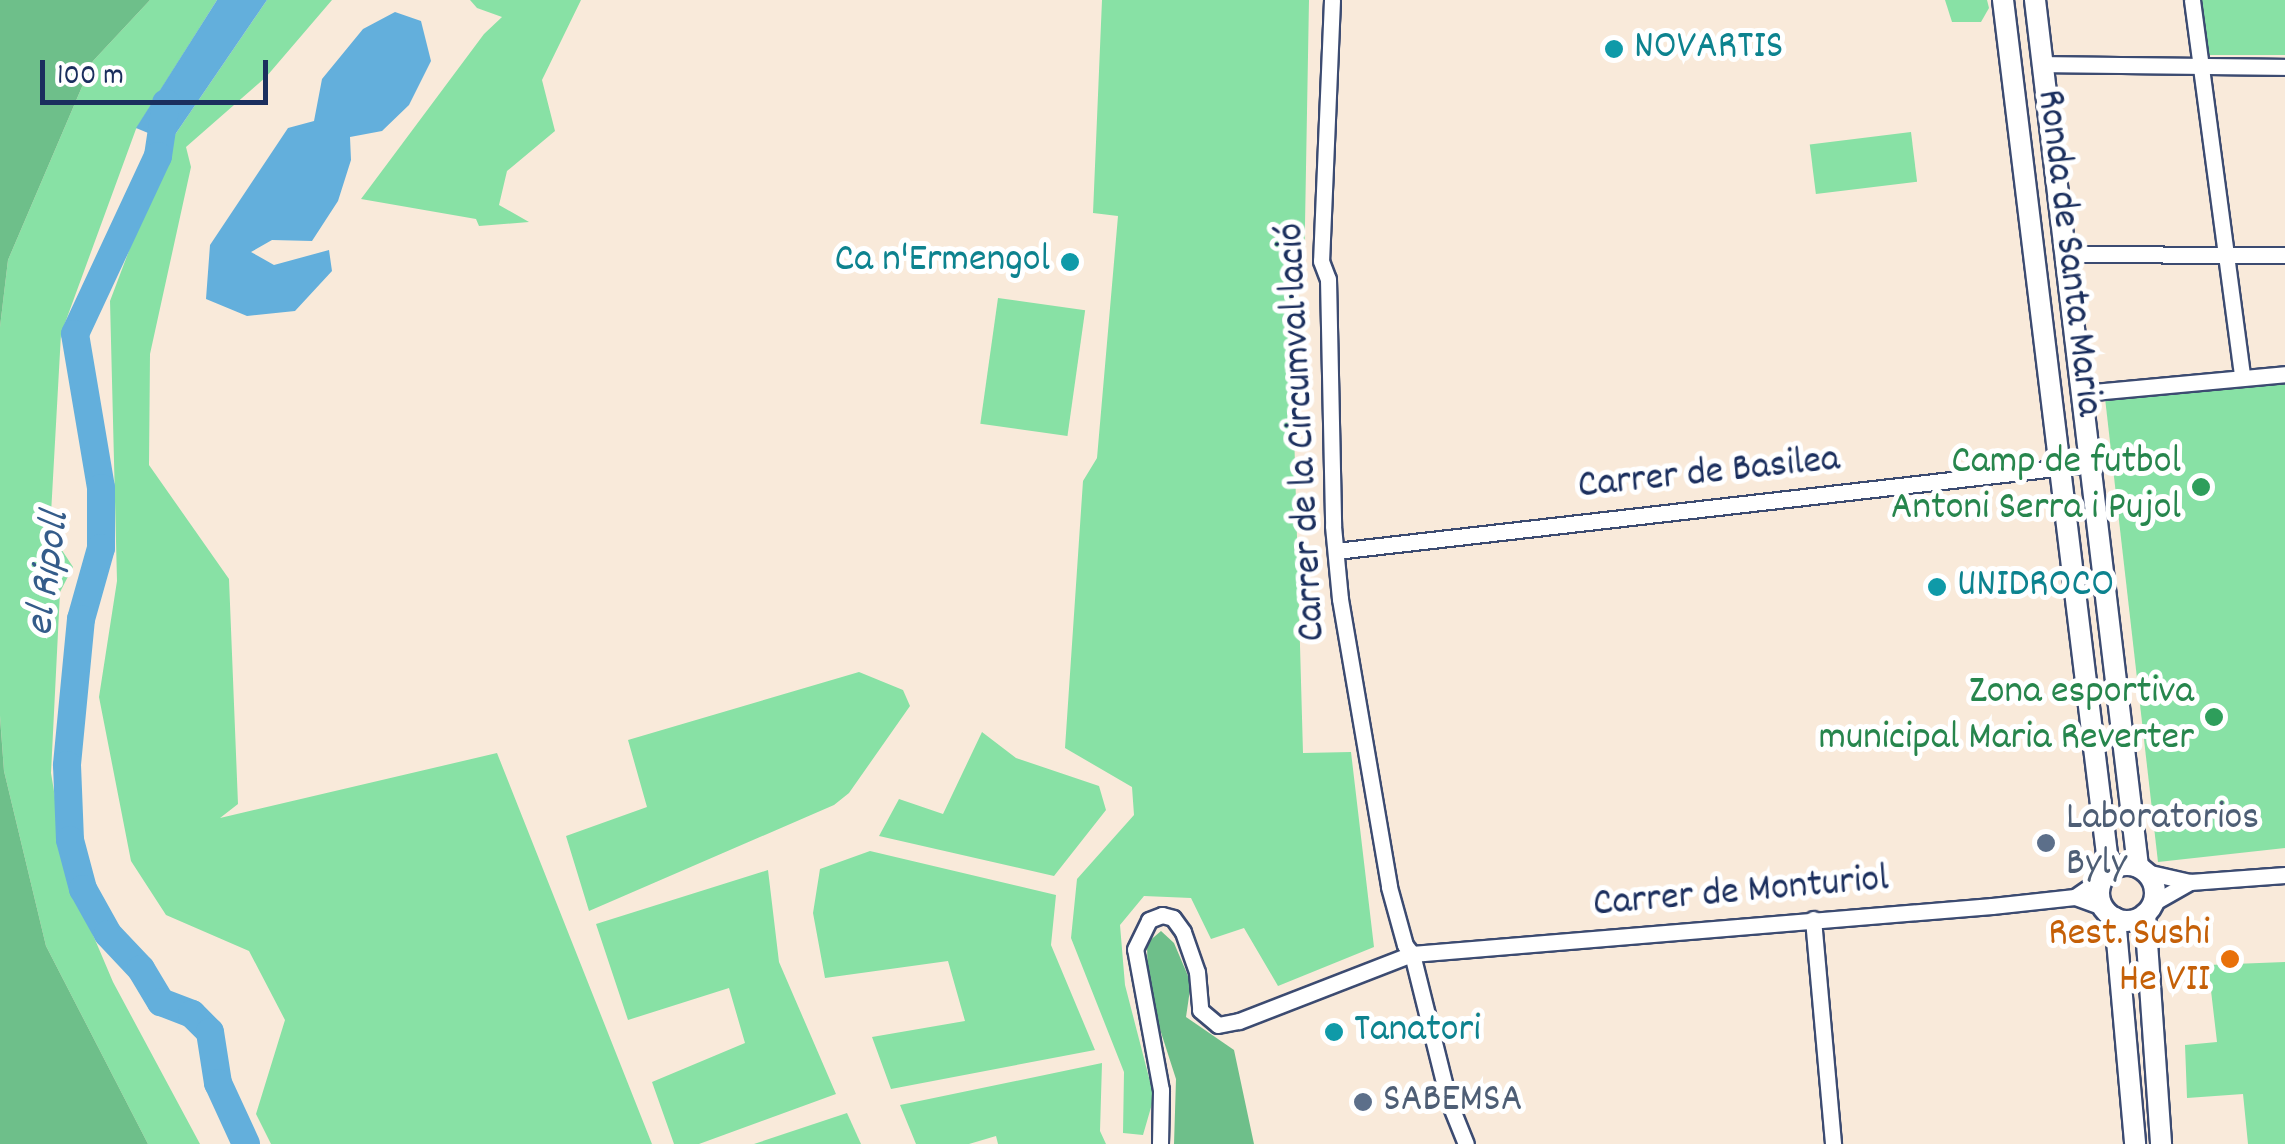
<!DOCTYPE html>
<meta charset="utf-8">
<style>
body{margin:0}
#map{position:relative;width:2285px;height:1144px;overflow:hidden;background:#f9eada;font-family:Dekko,sans-serif}
div>[style]{position:absolute}
.green>*{inset:0;background:#88e1a5;transform-origin:0 0}
.forest>*{inset:0;background:#6ebf8a}
.water>*{inset:0;background:#63afdc}
.river>*{height:28px;margin:-14px;padding:0 14px;transform-origin:14px;border-radius:14px;background:#63afdc}
.roads{filter:drop-shadow(2px 0 #3c4b71) drop-shadow(-2px 0 #3c4b71) drop-shadow(0 2px #3c4b71) drop-shadow(0 -2px #3c4b71)}
.minor>*{height:15px;margin:-7.5px;padding:0 7.5px;transform-origin:7.5px;border-radius:7.5px;background:#fff}
.tertiary>*{height:20px;margin:-10px;padding:0 10px;transform-origin:10px;border-radius:10px;background:#fff}
.tertiary>.ring{margin:-10px;padding:0;box-sizing:content-box;background:none;border:20px solid #fff;border-radius:50%}
.dots>*{width:28px;height:28px;translate:-50% -50%;box-sizing:border-box;border:5px solid #fff;border-radius:50%}
span{translate:-50% -50%;white-space:nowrap;text-align:center;line-height:1.15;-webkit-text-stroke:10px #fff;paint-order:stroke}
.culture-label{font-size:40px;color:#0d838f}
.left{translate:0 -50%;text-align:left}
.right{translate:-100% -50%;text-align:right}
.street-label{font-size:40px;color:#1b2f5e}
.leisure-label{font-size:40px;color:#27864d}
.service-label{font-size:40px;color:#4e5e75}
.food-label{font-size:40px;color:#c56008}
.water-label{font-size:42px;color:#345c8a;font-style:italic}
.scale{position:absolute;left:40px;top:60px;width:228px;height:45px;box-sizing:border-box;border:5px solid #1b2f5e;border-top:0;padding-left:12px;font-size:30px;line-height:35px;white-space:nowrap;color:#1b2f5e;-webkit-text-stroke:8px #fff;paint-order:stroke}
</style>
<div id="map">
<div class="green">
<i style="clip-path:polygon(150px 0,217px 0,136px 129px,61px 334px,50px 532px,73px 567px,60px 592px,51px 773px,68px 876px,113px 982px,200px 1144px,148px 1144px,46px 946px,4px 771px,0 716px,0 327px,8px 260px,93px 61px)"></i>
<i style="clip-path:polygon(267px 0,332px 0,266px 77px,186px 147px,191px 167px,150px 354px,149px 465px,229px 579px,238px 804px,220px 818px,497px 753px,652px 1144px,271px 1144px,256px 1114px,285px 1020px,249px 951px,166px 915px,131px 861px,99px 697px,117px 581px,110px 301px,170px 142px)"></i>
<i style="clip-path:polygon(470px 0,581px 0,542px 80px,555px 131px,507px 171px,499px 205px,529px 222px,479px 226px,476px 219px,361px 199px,484px 34px,502px 17px,477px 8px)"></i>
<i style="clip-path:polygon(1102px 0,1309px 0,1304px 281px,1290px 286px,1303px 753px,1351px 752px,1374px 947px,1278px 986px,1244px 928px,1211px 939px,1191px 898px,1144px 896px,1120px 925px,1125px 985px,1154px 1097px,1143px 1135px,1123px 1133px,1124px 1072px,1071px 938px,1077px 879px,1134px 815px,1132px 787px,1065px 748px,1083px 481px,1097px 458px,1118px 216px,1093px 213px)"></i>
<i style="clip-path:polygon(1945px 0,1987px 0,1989px 8px,1981px 22px,1952px 22px)"></i>
<i style="left:2202px;top:0;width:83px;height:55px"></i>
<i style="left:1911px;top:132px;width:50px;height:102px;rotate:83deg"></i>
<i style="left:998px;top:298px;width:88px;height:127px;rotate:8deg"></i>
<i style="clip-path:polygon(2285px 383px,2285px 848px,2158px 862px,2105px 398px)"></i>
<i style="clip-path:polygon(859px 672px,903px 690px,910px 706px,849px 793px,834px 805px,589px 911px,566px 836px,647px 807px,628px 740px)"></i>
<i style="clip-path:polygon(982px 732px,1016px 758px,1099px 786px,1106px 810px,1054px 876px,879px 836px,899px 799px,943px 814px)"></i>
<i style="clip-path:polygon(870px 851px,1056px 895px,1051px 945px,1095px 1050px,891px 1089px,872px 1037px,965px 1021px,948px 961px,825px 978px,813px 913px,820px 869px)"></i>
<i style="clip-path:polygon(768px 870px,779px 962px,836px 1094px,699px 1144px,674px 1144px,652px 1082px,745px 1043px,729px 988px,628px 1020px,596px 924px)"></i>
<i style="clip-path:polygon(2285px 962px,2285px 1144px,2248px 1144px,2243px 1094px,2187px 1098px,2185px 1045px,2217px 1042px,2208px 965px)"></i>
<i style="clip-path:polygon(1102px 1063px,1100px 1131px,1106px 1144px,998px 1144px,996px 1136px,969px 1144px,916px 1144px,900px 1105px)"></i>
<i style="clip-path:polygon(847px 1113px,861px 1144px,754px 1144px)"></i>
</div>
<div class="forest">
<i style="clip-path:polygon(0 0,150px 0,93px 61px,8px 260px,0 327px)"></i>
<i style="clip-path:polygon(0 717px,4px 771px,46px 946px,148px 1144px,0 1144px)"></i>
<i style="clip-path:polygon(1161px 931px,1174px 943px,1191px 983px,1186px 1017px,1234px 1050px,1254px 1144px,1174px 1144px,1176px 1079px,1148px 992px,1147px 943px)"></i>
</div>
<div class="water">
<i style="clip-path:polygon(217px 0,267px 0,170px 142px,136px 128px)"></i>
<i style="clip-path:polygon(395px 12px,421px 21px,431px 61px,409px 105px,382px 131px,350px 137px,351px 160px,338px 201px,312px 241px,272px 240px,251px 252px,274px 265px,329px 250px,332px 271px,295px 311px,247px 316px,206px 299px,210px 245px,288px 128px,314px 121px,322px 79px,363px 29px)"></i>
</div>
<div class="river">
<i style="left:166px;top:103px;width:54px;rotate:98.6deg"></i>
<i style="left:158px;top:156px;width:196px;rotate:115deg"></i>
<i style="left:75px;top:334px;width:156px;rotate:80.4deg"></i>
<i style="left:101px;top:488px;width:60px;rotate:90deg"></i>
<i style="left:101px;top:548px;width:74px;rotate:105.7deg"></i>
<i style="left:81px;top:619px;width:147px;rotate:95.5deg"></i>
<i style="left:67px;top:765px;width:75px;rotate:87.7deg"></i>
<i style="left:70px;top:840px;width:51px;rotate:75.1deg"></i>
<i style="left:83px;top:889px;width:51px;rotate:60.9deg"></i>
<i style="left:108px;top:934px;width:48px;rotate:46.7deg"></i>
<i style="left:141px;top:969px;width:39px;rotate:59deg"></i>
<i style="left:161px;top:1002px;width:33px;rotate:21deg"></i>
<i style="left:192px;top:1014px;width:25px;rotate:45deg"></i>
<i style="left:210px;top:1032px;width:52px;rotate:81.1deg"></i>
<i style="left:218px;top:1083px;width:67px;rotate:65.3deg"></i>
</div>
<div class="roads">
<div class="minor">
<i style="left:1332px;top:0;width:261px;rotate:92.4deg"></i>
<i style="left:1321px;top:261px;width:19px;rotate:69deg"></i>
<i style="left:1328px;top:279px;width:247px;rotate:88.8deg"></i>
<i style="left:1333px;top:526px;width:73px;rotate:84.5deg"></i>
<i style="left:1340px;top:599px;width:292px;rotate:80.3deg"></i>
<i style="left:1389px;top:887px;width:60px;rotate:74.6deg"></i>
<i style="left:1405px;top:945px;width:11px;rotate:52deg"></i>
<i style="left:1412px;top:954px;width:153px;rotate:76deg"></i>
<i style="left:1449px;top:1102px;width:45px;rotate:68deg"></i>
<i style="left:2192px;top:0;width:380px;rotate:82.4deg"></i>
<i style="left:2042px;top:64px;width:243px;rotate:0.7deg"></i>
<i style="left:2065px;top:254px;width:220px;rotate:0.3deg"></i>
<i style="left:2082px;top:393px;width:204px;rotate:-5.3deg"></i>
<i style="left:1336px;top:551px;width:759px;rotate:-6.58deg"></i>
<i style="left:2146px;top:872px;width:45px;rotate:12.8deg"></i>
<i style="left:2075px;top:897px;width:30px;rotate:20deg"></i>
<i style="left:2153px;top:903px;width:43px;rotate:-29.6deg"></i>
<i style="left:2190px;top:882px;width:95px;rotate:-4.2deg"></i>
<i style="left:1813px;top:919px;width:226px;rotate:84.9deg"></i>
<i style="left:1160px;top:1144px;width:54px;rotate:-88.9deg"></i>
<i style="left:1161px;top:1090px;width:143px;rotate:-100.4deg"></i>
<i style="left:1135px;top:949px;width:32px;rotate:-64deg"></i>
<i style="left:1149px;top:920px;width:14px;rotate:-21deg"></i>
<i style="left:1162px;top:915px;width:11px;rotate:15deg"></i>
<i style="left:1173px;top:918px;width:17px;rotate:54deg"></i>
<i style="left:1183px;top:932px;width:42px;rotate:70.7deg"></i>
<i style="left:1197px;top:972px;width:38px;rotate:85deg"></i>
<i style="left:1200px;top:1010px;width:23px;rotate:40deg"></i>
<i style="left:1218px;top:1025px;width:21px;rotate:-11deg"></i>
<i style="left:1239px;top:1021px;width:186px;rotate:-21.2deg"></i>
<i style="left:1412px;top:954px;width:582px;rotate:-4.73deg"></i>
<i style="left:1992px;top:906px;width:83px;rotate:-6.2deg"></i>
<i style="left:2075px;top:897px;width:33px;rotate:-35deg"></i>
</div>
<div class="tertiary">
<i style="left:2003px;top:0;width:877px;rotate:83.06deg"></i>
<i style="left:2035px;top:0;width:873px;rotate:83.22deg"></i>
<i class="ring" style="left:2099px;top:865px;width:36px;height:36px"></i>
<i style="left:2145px;top:914px;width:231px;rotate:86deg"></i>
<i style="left:2115px;top:918px;width:227px;rotate:84.9deg"></i>
</div>
</div>
<div class="dots">
<i style="left:1614px;top:49px;background:#0f9aa8"></i>
<i style="left:1070px;top:262px;background:#0f9aa8"></i>
<i style="left:2201px;top:487px;background:#2e9e5b"></i>
<i style="left:1937px;top:587px;background:#0f9aa8"></i>
<i style="left:2214px;top:717px;background:#2e9e5b"></i>
<i style="left:2046px;top:843px;background:#5c6f8a"></i>
<i style="left:2230px;top:959px;background:#e8710a"></i>
<i style="left:1334px;top:1032px;background:#0f9aa8"></i>
<i style="left:1363px;top:1102px;background:#5c6f8a"></i>
</div>
<div class="culture-label">
<span class="left" style="left:1634px;top:49px">NOVARTIS</span>
<span class="right" style="left:1050px;top:262px">Ca n'Ermengol</span>
<span class="left" style="left:1957px;top:587px">UNIDROCO</span>
<span class="left" style="left:1354px;top:1032px">Tanatori</span>
</div>
<div class="street-label">
<span style="left:2067px;top:253px;rotate:83deg">Ronda de Santa Maria</span>
<span style="left:1304px;top:432px;rotate:-93deg">Carrer de la Circumval·lació</span>
<span style="left:1709px;top:475px;rotate:-6deg">Carrer de Basilea</span>
<span style="left:1741px;top:894px;rotate:-5deg">Carrer de Monturiol</span>
</div>
<div class="leisure-label">
<span class="right" style="left:2181px;top:487px">Camp de futbol<br>Antoni Serra i Pujol</span>
<span class="right" style="left:2194px;top:717px">Zona esportiva<br>municipal Maria Reverter</span>
</div>
<div class="service-label">
<span class="left" style="left:2066px;top:843px">Laboratorios<br>Byly</span>
<span class="left" style="left:1383px;top:1102px">SABEMSA</span>
</div>
<div class="food-label">
<span class="right" style="left:2210px;top:959px">Rest. Sushi<br>He VII</span>
</div>
<div class="water-label">
<span style="left:50px;top:574px;rotate:-82deg">el Ripoll</span>
</div>
<div class="scale">100 m</div>
</div>
